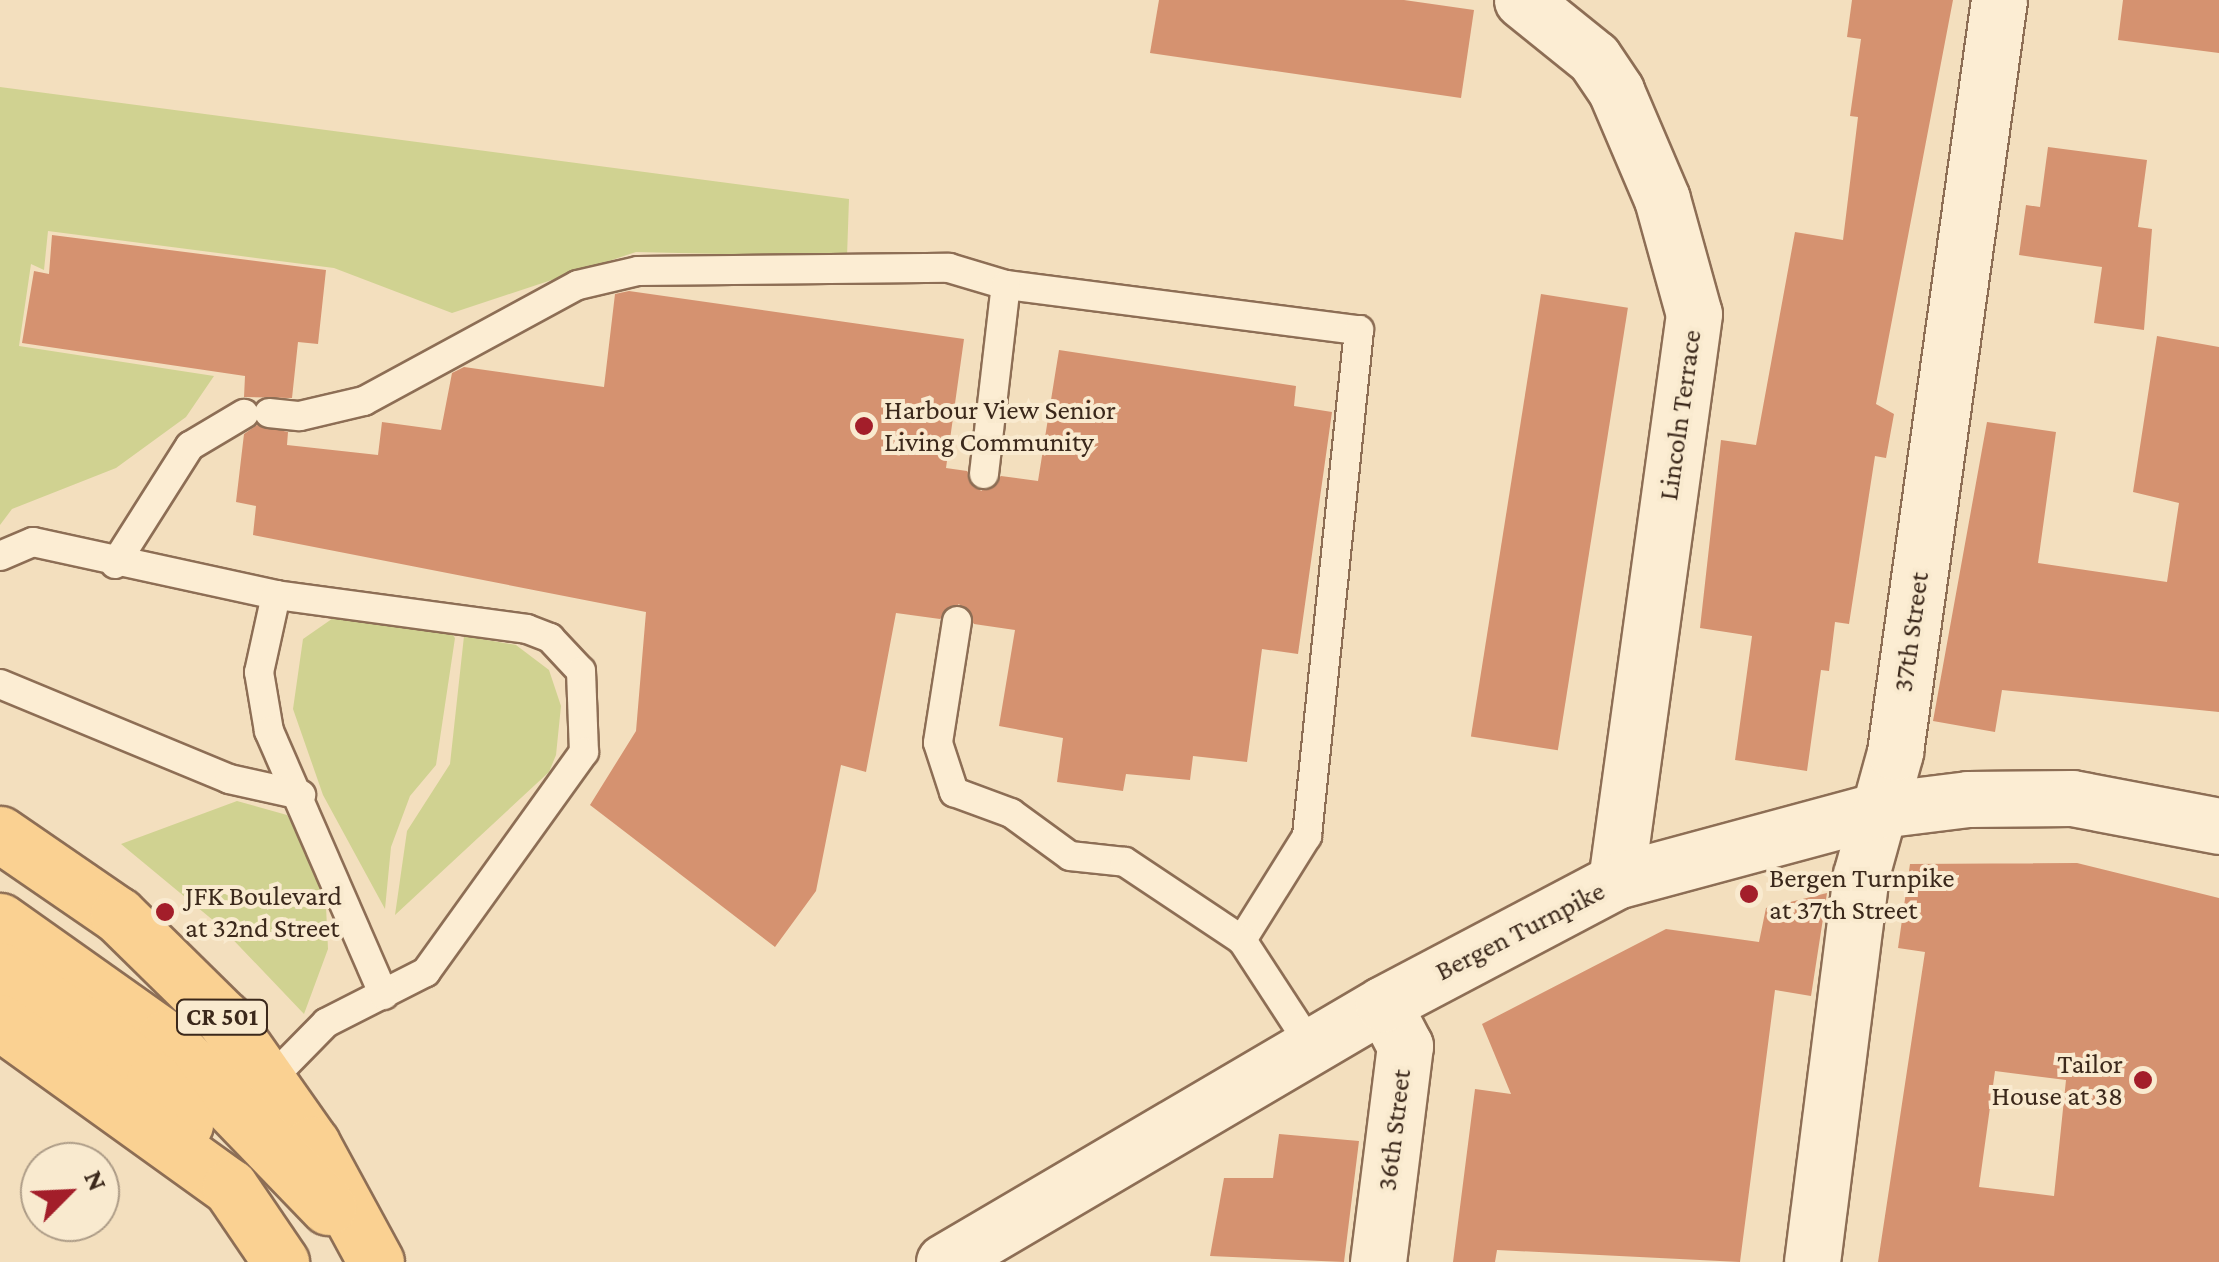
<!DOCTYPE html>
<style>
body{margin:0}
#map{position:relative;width:2219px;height:1262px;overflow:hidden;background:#f3dfbe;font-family:"Crimson Pro",serif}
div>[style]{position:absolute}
.green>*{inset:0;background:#d0d291}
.building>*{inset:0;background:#d59270;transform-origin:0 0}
.roads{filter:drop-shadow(2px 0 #8d6e55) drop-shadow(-2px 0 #8d6e55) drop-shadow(0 2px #8d6e55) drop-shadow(0 -2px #8d6e55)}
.lane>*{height:28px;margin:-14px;padding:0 14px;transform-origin:14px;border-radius:14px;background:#fcedd3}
.street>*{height:55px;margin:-27.5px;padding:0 27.5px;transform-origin:27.5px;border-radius:27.5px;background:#fcedd3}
.secondary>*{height:55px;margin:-27.5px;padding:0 27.5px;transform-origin:27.5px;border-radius:27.5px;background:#fcedd3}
.primary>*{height:55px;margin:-27.5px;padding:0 27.5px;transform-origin:27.5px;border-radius:27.5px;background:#fad192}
.dots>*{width:28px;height:28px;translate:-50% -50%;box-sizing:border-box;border:5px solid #f9eacf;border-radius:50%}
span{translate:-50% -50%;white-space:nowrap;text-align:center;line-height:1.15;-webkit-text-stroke:8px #f9eacf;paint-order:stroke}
.shield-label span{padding:2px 8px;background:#f9eacf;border:2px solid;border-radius:8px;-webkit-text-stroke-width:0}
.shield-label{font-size:25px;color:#3b281b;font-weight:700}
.poi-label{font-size:28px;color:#3b281b}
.left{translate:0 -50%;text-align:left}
.right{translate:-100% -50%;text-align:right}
.street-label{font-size:28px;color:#3b281b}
.north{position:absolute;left:20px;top:1142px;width:100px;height:100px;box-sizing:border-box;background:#f9eacf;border:2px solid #ad9c87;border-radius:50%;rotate:66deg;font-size:28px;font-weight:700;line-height:40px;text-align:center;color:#3b281b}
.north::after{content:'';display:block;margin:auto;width:35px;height:45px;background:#a31e2a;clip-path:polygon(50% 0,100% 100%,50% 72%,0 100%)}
</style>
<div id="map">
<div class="green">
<i style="clip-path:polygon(0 87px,849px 199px,847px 257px,636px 252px,452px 313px,334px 268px,48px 231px,44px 270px,31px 264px,19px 346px,214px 376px,186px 417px,116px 468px,12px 509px,0 525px)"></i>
<i style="clip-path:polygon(339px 614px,449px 630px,455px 638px,436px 765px,410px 796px,391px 847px,385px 909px,323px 795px,293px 709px,303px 639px)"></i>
<i style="clip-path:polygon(464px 636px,516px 645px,549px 670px,561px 706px,556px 755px,549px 772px,395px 915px,407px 831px,450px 764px)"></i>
<i style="clip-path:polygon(237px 801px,287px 815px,325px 885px,328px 949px,304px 1014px,220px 926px,121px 844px)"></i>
</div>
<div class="building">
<i style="clip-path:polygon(1159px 0,1404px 0,1474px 10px,1461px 98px,1150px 53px)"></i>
<i style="clip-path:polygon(1852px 0,1953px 0,1876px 404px,1894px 414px,1886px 458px,1875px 456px,1849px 624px,1835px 622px,1829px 671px,1821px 670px,1807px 771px,1735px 760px,1752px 636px,1700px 628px,1721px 440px,1756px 445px,1795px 232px,1843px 240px,1858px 117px,1850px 116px,1861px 39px,1847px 37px)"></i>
<i style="clip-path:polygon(2123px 0,2219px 0,2219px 53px,2118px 40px)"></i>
<i style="clip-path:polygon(2048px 147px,2147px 160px,2138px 227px,2152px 229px,2144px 330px,2094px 323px,2102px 267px,2019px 255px,2026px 205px,2040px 207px)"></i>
<i style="clip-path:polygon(52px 235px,326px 270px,318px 344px,298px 342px,292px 398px,244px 397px,245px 376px,22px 343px,34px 271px,49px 274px)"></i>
<i style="clip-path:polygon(629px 291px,964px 339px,946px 468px,967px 471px,981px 491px,1001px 476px,1038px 481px,1059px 350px,1296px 386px,1294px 406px,1332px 412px,1298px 654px,1262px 649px,1247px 762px,1193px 756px,1190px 780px,1126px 774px,1123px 791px,1057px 782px,1063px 738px,999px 726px,1015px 630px,974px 624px,959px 604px,940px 619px,896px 613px,866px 772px,841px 765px,816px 891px,775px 947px,590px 805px,636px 731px,646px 612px,253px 535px,256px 506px,236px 502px,244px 434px,257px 425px,288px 432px,287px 445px,378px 455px,382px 422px,441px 430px,452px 373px,464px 367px,604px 387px,615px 294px)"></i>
<i style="left:1541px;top:294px;width:88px;height:448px;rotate:9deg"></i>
<i style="clip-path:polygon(2157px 336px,2219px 347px,2219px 712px,2002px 690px,1995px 732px,1933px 721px,1987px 422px,2056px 432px,2038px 563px,2167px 582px,2179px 503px,2133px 492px)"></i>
<i style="clip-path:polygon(evenodd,2077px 863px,2219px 898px,2219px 1262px,1878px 1262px,1925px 952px,1898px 948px,1910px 864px,2077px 863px,1995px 1071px,2066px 1080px,2054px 1196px,1979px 1187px,1995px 1071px)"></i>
<i style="clip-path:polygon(1827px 893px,1811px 996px,1775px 990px,1740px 1262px,1497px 1250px,1495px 1262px,1453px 1262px,1475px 1089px,1511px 1094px,1482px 1024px,1666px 929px,1759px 942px,1766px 908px)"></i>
<i style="clip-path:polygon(1279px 1134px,1359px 1141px,1344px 1262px,1210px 1256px,1224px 1178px,1273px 1178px)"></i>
</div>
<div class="roads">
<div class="lane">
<i style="left:269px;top:413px;width:31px;rotate:6deg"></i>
<i style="left:300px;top:416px;width:66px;rotate:-13.2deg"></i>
<i style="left:364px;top:401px;width:243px;rotate:-28.5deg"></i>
<i style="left:578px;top:285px;width:62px;rotate:-13.1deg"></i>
<i style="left:638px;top:271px;width:311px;rotate:-0.6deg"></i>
<i style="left:949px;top:268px;width:59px;rotate:16.6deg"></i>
<i style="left:1006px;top:285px;width:356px;rotate:7.3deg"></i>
<i style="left:1359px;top:330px;width:509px;rotate:95.87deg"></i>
<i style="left:1307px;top:836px;width:123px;rotate:122deg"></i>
<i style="left:984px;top:474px;width:190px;rotate:-83.4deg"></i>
<i style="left:0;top:556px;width:36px;rotate:-23deg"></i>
<i style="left:33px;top:542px;width:249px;rotate:12.3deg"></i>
<i style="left:276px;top:595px;width:253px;rotate:7.7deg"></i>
<i style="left:527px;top:629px;width:25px;rotate:21deg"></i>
<i style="left:550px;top:638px;width:45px;rotate:46.8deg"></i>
<i style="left:581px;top:671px;width:81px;rotate:87.9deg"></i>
<i style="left:584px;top:752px;width:271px;rotate:125.7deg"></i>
<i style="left:426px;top:972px;width:112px;rotate:153deg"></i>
<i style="left:326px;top:1023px;width:78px;rotate:134.5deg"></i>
<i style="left:115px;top:564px;width:140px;rotate:-57.6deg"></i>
<i style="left:190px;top:446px;width:63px;rotate:-30.7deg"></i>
<i style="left:276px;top:595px;width:79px;rotate:102.4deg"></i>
<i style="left:259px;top:672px;width:60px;rotate:80.4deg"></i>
<i style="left:269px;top:731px;width:288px;rotate:66.5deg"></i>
<i style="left:957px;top:621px;width:123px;rotate:98.9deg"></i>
<i style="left:938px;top:743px;width:52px;rotate:71.9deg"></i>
<i style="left:954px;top:792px;width:61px;rotate:20.2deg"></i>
<i style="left:1011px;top:813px;width:73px;rotate:36.1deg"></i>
<i style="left:1070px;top:856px;width:55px;rotate:6.2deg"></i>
<i style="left:1125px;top:862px;width:141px;rotate:33.7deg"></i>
<i style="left:1242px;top:940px;width:126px;rotate:56.9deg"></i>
<i style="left:0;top:684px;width:248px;rotate:22.5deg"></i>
<i style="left:229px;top:779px;width:74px;rotate:12.5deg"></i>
</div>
<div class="street">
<i style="left:1522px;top:0;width:92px;rotate:38.9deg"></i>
<i style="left:1594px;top:58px;width:40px;rotate:56deg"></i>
<i style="left:1616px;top:91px;width:117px;rotate:66.9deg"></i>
<i style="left:1662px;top:199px;width:119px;rotate:74.5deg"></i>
<i style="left:1694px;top:314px;width:572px;rotate:97.83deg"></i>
<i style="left:1378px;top:1262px;width:218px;rotate:-82.9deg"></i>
<i style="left:1405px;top:1046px;width:47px;rotate:-117.6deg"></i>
<i style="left:1812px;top:1262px;width:390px;rotate:-82.8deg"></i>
<i style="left:1861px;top:875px;width:128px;rotate:-74.5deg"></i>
<i style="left:1895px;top:752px;width:759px;rotate:-82.13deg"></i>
</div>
<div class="secondary">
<i style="left:944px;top:1262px;width:509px;rotate:-30.44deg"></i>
<i style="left:1383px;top:1004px;width:263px;rotate:-27.8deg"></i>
<i style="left:1616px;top:881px;width:273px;rotate:-15.1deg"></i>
<i style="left:1880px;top:810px;width:89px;rotate:-7.1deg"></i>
<i style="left:1968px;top:799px;width:104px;rotate:-0.6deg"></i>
<i style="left:2072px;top:798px;width:150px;rotate:10.8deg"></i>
</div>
<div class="primary">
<i style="left:0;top:834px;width:143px;rotate:34.5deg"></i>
<i style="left:118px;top:915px;width:148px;rotate:44.5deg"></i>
<i style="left:224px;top:1019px;width:153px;rotate:54.9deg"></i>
<i style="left:312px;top:1144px;width:134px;rotate:61.5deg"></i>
<i style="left:0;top:921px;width:202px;rotate:35.3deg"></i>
<i style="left:165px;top:1038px;width:235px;rotate:46deg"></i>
<i style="left:0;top:970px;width:124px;rotate:33.2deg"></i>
<i style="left:104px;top:1038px;width:65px;rotate:40deg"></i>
<i style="left:154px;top:1080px;width:54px;rotate:54.8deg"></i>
<i style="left:0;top:1022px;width:283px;rotate:35.7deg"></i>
<i style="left:230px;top:1187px;width:91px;rotate:55.8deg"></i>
</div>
</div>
<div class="dots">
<i style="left:864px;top:426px;background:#a31e2a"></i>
<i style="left:1749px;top:894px;background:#a31e2a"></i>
<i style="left:165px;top:912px;background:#a31e2a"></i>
<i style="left:2143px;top:1080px;background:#a31e2a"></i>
</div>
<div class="shield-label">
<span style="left:222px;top:1017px">CR 501</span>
</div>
<div class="poi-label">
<span class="left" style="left:884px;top:426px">Harbour View Senior<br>Living Community</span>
<span class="left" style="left:1769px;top:894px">Bergen Turnpike<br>at 37th Street</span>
<span class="left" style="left:185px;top:912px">JFK Boulevard<br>at 32nd Street</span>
<span class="right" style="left:2123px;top:1080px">Tailor<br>House at 38</span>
</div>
<div class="street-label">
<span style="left:1680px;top:415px;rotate:-82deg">Lincoln Terrace</span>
<span style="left:1911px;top:632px;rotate:-82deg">37th Street</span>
<span style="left:1520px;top:931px;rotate:-27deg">Bergen Turnpike</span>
<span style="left:1394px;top:1130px;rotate:-83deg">36th Street</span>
</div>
<div class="north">N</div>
</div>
